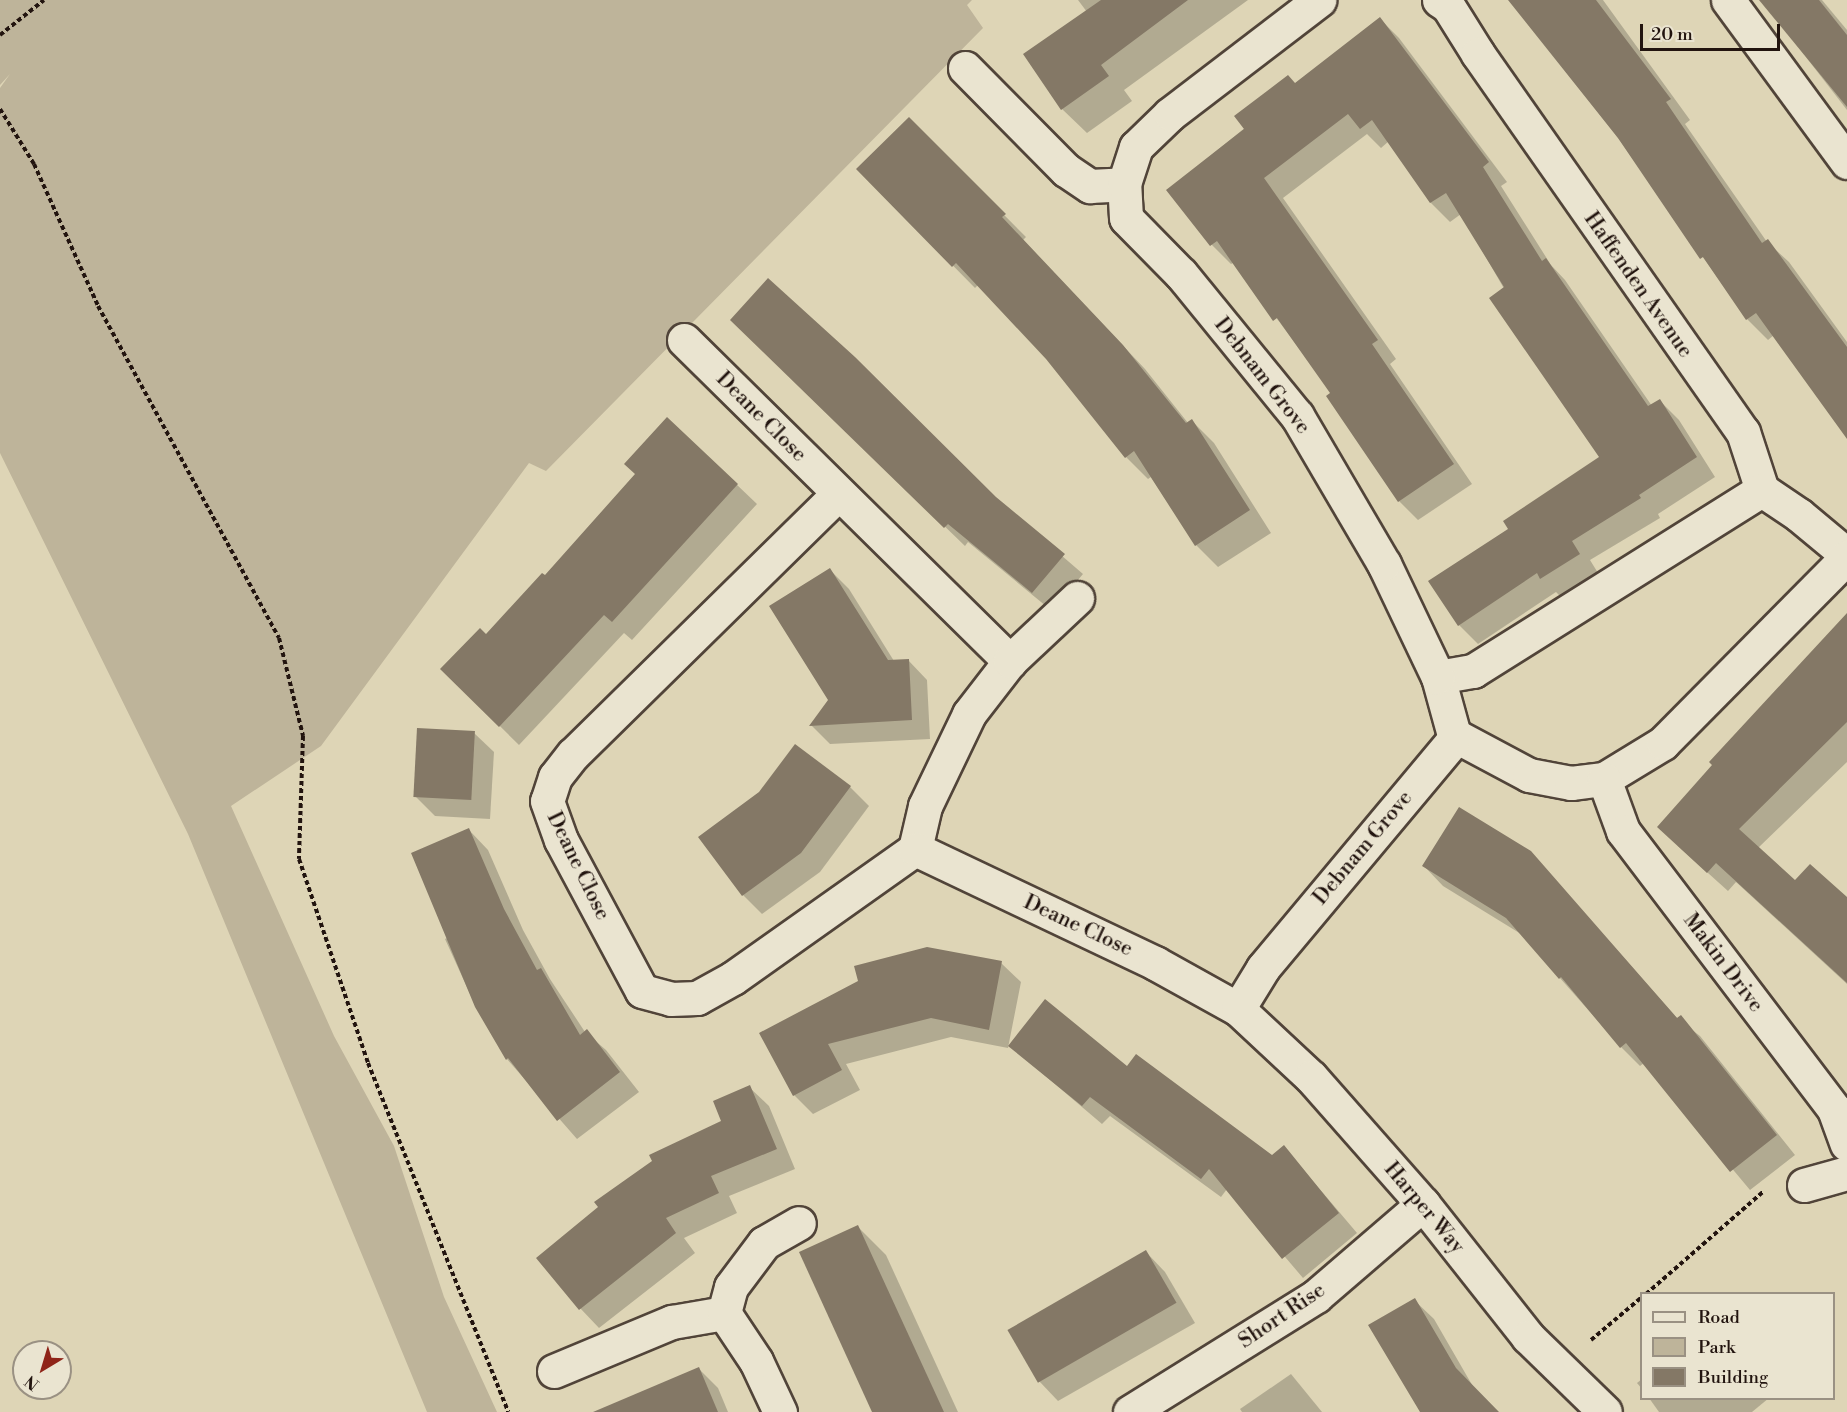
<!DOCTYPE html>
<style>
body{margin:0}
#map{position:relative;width:1847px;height:1412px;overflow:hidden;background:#ded5b6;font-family:"Libre Bodoni",serif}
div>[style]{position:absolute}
.green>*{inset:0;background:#beb49a}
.shadow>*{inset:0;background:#0003}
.building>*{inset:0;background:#847866;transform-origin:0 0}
.path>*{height:4px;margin-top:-2px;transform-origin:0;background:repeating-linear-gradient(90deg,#22140f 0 4.5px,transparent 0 7.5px)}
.roads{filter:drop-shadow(2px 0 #514439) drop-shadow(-2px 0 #514439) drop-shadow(0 2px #514439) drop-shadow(0 -2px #514439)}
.minor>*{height:33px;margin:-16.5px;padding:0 16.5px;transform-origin:16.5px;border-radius:16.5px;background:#eae4d0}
span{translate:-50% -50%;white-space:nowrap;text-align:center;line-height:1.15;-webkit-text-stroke:4.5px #eae4d0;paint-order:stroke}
.street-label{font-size:21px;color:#22140f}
.legend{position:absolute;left:1640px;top:1292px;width:195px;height:108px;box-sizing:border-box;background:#eae4d0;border:2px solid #9a9183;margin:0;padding:8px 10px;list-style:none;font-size:18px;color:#22140f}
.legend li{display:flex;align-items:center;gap:12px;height:30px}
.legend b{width:30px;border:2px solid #9a9183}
.north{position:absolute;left:12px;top:1340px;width:60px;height:60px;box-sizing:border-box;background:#eae4d0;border:2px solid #9a9183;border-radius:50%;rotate:218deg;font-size:16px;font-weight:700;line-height:24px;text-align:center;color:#22140f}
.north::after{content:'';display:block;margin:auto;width:21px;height:27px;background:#8f2418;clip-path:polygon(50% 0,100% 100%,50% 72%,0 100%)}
.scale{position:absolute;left:1640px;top:24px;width:140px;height:27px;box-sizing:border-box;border:3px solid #22140f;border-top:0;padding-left:8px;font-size:18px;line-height:21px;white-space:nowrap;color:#22140f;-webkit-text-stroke:4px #eae4d0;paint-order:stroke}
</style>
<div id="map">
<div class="green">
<i style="clip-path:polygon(0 0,972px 0,967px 5px,983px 28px,546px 471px,529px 463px,321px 746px,231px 806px,334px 1036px,394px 1146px,444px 1297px,497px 1412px,427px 1412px,188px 834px,0 453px,0 88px,10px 74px,0 85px)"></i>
</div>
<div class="shadow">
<i style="clip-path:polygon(1078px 0,1248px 0,1124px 90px,1132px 101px,1087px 133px,1062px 109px,1087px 12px)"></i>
<i style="clip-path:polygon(1510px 0,1603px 0,1690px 120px,1685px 124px,1767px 242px,1789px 262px,1847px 342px,1847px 437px,1774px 335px,1768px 340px,1747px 319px,1618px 138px)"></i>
<i style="clip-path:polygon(1778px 0,1822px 0,1847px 30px,1847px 110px,1768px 8px)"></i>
<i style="clip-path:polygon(1380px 19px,1399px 38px,1507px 182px,1501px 186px,1551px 265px,1565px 280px,1652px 406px,1660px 401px,1679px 420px,1715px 477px,1658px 514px,1660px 518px,1590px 560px,1598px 573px,1561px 597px,1556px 592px,1478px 644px,1459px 625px,1510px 529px,1601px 457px,1461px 214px,1450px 222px,1431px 203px,1389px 141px,1381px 148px,1367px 134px,1283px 198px,1396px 359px,1390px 364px,1472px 484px,1418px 520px,1399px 501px,1332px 393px,1235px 262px,1231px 264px,1212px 245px,1168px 190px)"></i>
<i style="clip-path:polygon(909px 119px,1026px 237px,1023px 240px,1145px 369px,1188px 423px,1192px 421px,1214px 443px,1271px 533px,1218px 567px,1196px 545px,1151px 477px,1148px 479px,1126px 457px,1047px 358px,979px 284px,975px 288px,858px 169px)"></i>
<i style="clip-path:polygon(751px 339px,995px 498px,1083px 574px,1052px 611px,968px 542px,965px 546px)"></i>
<i style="clip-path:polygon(668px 419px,757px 504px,632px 640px,624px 633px,519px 745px,442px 669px,486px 636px,545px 577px,636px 474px)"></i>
<i style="clip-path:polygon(830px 570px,849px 589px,894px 661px,908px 660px,927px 680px,930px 739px,830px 744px,811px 725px,830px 700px)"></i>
<i style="clip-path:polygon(1847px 614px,1847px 762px,1758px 848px,1795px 882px,1847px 899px,1847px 984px,1736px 882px,1728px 891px,1678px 846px)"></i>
<i style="clip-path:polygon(474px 733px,494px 752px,490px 819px,435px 816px,415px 796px)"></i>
<i style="clip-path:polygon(850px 787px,869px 806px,820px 872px,762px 914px,743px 895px,760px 793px)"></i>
<i style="clip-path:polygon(469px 830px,488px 850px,523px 930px,550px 979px,585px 1032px,606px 1050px,639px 1092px,577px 1139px,507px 1059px,476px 1007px,445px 939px,449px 937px)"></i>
<i style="clip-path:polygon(1530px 852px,1678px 1019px,1700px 1036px,1795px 1155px,1750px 1190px,1644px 1063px,1640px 1066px,1621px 1047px,1521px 934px,1443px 886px,1424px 866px)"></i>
<i style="clip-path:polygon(1001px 963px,1021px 982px,1008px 1048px,951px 1037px,846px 1064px,860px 1090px,813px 1114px,794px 1095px,761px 1034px)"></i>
<i style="clip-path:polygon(1010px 1046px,1127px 1068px,1272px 1157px,1284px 1147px,1357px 1233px,1303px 1278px,1227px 1189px,1221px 1197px,1110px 1116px,1102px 1124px)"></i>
<i style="clip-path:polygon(749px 1087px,769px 1106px,795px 1169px,729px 1196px,737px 1213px,684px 1238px,695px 1253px,599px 1328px,580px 1308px)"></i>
<i style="clip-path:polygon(857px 1226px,886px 1255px,958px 1412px,874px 1412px)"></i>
<i style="clip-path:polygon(1146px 1252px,1165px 1272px,1195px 1323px,1058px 1401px,1039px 1381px)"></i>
<i style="clip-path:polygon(1414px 1300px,1434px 1319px,1475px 1390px,1497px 1412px,1422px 1412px)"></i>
<i style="clip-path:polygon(699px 1369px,718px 1388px,728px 1412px,644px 1412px)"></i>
<i style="clip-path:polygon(1291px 1374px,1322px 1412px,1242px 1412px,1240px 1409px)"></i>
<i style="clip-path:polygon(1642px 1379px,1642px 1389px,1637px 1383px)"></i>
<i style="clip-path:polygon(1649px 1398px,1769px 1398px,1752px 1412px,1659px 1412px)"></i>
</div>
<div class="building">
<i style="clip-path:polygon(1101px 0,1188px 0,1101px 65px,1109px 76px,1061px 110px,1023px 54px)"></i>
<i style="clip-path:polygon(1508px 0,1596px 0,1671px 99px,1666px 102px,1762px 243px,1768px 239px,1847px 347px,1847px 439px,1756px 313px,1746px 320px,1703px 257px,1700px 259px,1618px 138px)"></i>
<i style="clip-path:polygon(1759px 0,1819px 0,1847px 35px,1847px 107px)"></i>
<i style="clip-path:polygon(1380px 17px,1489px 162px,1483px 167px,1542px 261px,1546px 258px,1648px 406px,1660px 399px,1697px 457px,1639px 495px,1641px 498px,1572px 541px,1580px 554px,1540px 579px,1537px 573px,1458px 626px,1428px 581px,1508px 529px,1503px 521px,1599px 457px,1489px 298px,1504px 287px,1446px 193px,1430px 203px,1372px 120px,1360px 129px,1348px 114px,1264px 178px,1378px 340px,1372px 344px,1454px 464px,1398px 502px,1326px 396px,1330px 393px,1277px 318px,1273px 321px,1217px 241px,1210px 246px,1166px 190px,1244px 129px,1234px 116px,1288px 75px,1295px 83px)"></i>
<i style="clip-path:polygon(909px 117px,1006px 214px,1002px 217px,1123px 345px,1186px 423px,1192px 419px,1250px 510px,1195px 546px,1134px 451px,1125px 458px,1046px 359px,956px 263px,952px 267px,856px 169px)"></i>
<i style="clip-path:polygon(768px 278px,855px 357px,996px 497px,1065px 554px,1032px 593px,948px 524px,944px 528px,730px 320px)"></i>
<i style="clip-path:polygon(667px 417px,738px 484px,612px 622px,604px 615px,499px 727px,440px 669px,480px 628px,486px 634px,542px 573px,545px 575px,635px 474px,624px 464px)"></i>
<i style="clip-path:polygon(830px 568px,888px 660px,909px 659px,912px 720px,809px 726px,828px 700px,769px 606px)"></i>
<i style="clip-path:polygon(1847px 613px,1847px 722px,1739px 829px,1795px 880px,1810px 864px,1847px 897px,1847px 983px,1716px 863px,1707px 873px,1657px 827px,1712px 765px,1709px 762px)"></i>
<i style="left:417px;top:728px;width:58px;height:69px;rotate:3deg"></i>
<i style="clip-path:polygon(795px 744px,851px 786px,801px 853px,742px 896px,698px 837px,759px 792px)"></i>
<i style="clip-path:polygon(1459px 807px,1531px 851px,1677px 1018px,1681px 1015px,1777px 1135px,1730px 1172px,1626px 1043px,1620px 1048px,1561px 977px,1559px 979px,1506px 918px,1422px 866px)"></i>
<i style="clip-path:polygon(469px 828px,504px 909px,537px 970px,541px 968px,580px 1035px,587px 1029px,620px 1072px,557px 1121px,508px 1058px,506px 1060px,475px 1007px,411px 853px)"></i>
<i style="clip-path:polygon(927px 947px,1002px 961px,989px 1030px,931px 1018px,828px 1044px,842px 1070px,793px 1096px,759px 1033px,858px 981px,854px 966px)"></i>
<i style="clip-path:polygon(1045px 999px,1127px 1066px,1136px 1054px,1272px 1155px,1284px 1145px,1339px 1213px,1282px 1259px,1209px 1169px,1201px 1179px,1090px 1097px,1082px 1106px,1008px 1046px)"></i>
<i style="clip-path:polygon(750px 1085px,777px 1149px,711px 1176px,719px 1193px,666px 1218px,676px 1233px,579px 1310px,536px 1258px,598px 1207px,594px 1202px,652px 1161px,649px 1155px,721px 1121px,713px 1101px)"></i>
<i style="clip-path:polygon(858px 1225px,944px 1412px,872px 1412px,799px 1252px)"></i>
<i style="left:1146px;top:1250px;width:61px;height:160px;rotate:60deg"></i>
<i style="clip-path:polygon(1415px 1298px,1456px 1368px,1499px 1412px,1420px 1412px,1368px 1325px)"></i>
<i style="clip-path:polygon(699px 1367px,718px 1412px,593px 1412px)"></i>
</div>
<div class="path">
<i style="left:0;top:35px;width:56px;rotate:-38.5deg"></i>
<i style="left:0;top:109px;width:65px;rotate:58.3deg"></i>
<i style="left:34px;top:164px;width:156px;rotate:65.7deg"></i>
<i style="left:98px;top:306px;width:378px;rotate:61.4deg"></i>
<i style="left:279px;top:638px;width:101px;rotate:76.2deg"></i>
<i style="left:303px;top:736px;width:123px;rotate:91.9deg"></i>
<i style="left:299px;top:859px;width:215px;rotate:71.3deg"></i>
<i style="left:368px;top:1063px;width:376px;rotate:68.1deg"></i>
<i style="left:1646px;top:1294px;width:155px;rotate:-41.1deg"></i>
<i style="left:1591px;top:1340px;width:67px;rotate:-40.1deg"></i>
</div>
<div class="roads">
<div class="minor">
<i style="left:1439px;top:0;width:11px;rotate:34deg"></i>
<i style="left:1448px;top:6px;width:57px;rotate:58deg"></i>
<i style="left:1478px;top:54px;width:462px;rotate:55deg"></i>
<i style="left:1743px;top:432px;width:61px;rotate:71.9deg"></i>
<i style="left:1762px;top:490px;width:45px;rotate:34deg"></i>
<i style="left:1799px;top:515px;width:62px;rotate:39.8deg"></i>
<i style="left:1728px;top:0;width:201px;rotate:53.7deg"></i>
<i style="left:965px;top:68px;width:144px;rotate:45.3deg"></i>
<i style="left:1066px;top:170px;width:29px;rotate:34deg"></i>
<i style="left:1090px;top:186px;width:34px;rotate:-3deg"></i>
<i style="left:684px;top:340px;width:458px;rotate:44.6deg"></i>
<i style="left:838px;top:494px;width:371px;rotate:135.5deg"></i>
<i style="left:573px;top:754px;width:29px;rotate:128deg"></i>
<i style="left:555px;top:777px;width:25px;rotate:108deg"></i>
<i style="left:547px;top:801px;width:41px;rotate:70.3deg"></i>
<i style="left:561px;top:840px;width:171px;rotate:61.8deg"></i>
<i style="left:642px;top:991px;width:30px;rotate:15deg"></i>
<i style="left:671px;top:999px;width:26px;rotate:-2deg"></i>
<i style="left:697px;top:998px;width:41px;rotate:-29.1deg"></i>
<i style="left:733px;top:978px;width:223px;rotate:-35.3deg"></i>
<i style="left:915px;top:849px;width:44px;rotate:-76.9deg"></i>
<i style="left:925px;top:806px;width:102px;rotate:-64.4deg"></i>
<i style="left:969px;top:714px;width:67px;rotate:-52.3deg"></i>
<i style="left:1010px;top:661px;width:92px;rotate:-43.2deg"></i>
<i style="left:1438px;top:677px;width:36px;rotate:-10deg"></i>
<i style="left:1473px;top:671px;width:341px;rotate:-32.1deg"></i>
<i style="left:1454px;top:735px;width:85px;rotate:28.1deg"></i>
<i style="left:1529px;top:775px;width:43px;rotate:10.8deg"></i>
<i style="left:1571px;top:783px;width:33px;rotate:-7deg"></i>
<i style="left:1604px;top:779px;width:69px;rotate:-31.4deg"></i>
<i style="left:1663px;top:743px;width:262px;rotate:-45.3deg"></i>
<i style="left:1604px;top:779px;width:55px;rotate:69.9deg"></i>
<i style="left:1623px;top:831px;width:349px;rotate:52.8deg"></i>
<i style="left:1834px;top:1109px;width:37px;rotate:70deg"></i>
<i style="left:915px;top:849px;width:266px;rotate:25.4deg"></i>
<i style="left:1155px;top:963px;width:95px;rotate:29deg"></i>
<i style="left:1238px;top:1009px;width:100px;rotate:43deg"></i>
<i style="left:1311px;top:1077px;width:169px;rotate:48.6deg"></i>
<i style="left:1423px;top:1204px;width:169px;rotate:51.7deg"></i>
<i style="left:1528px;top:1337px;width:107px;rotate:44.2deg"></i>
<i style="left:1238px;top:1009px;width:48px;rotate:-58.6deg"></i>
<i style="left:1263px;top:968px;width:295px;rotate:-50.1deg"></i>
<i style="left:1452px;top:742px;width:7px;rotate:-74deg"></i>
<i style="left:1454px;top:735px;width:60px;rotate:-105.4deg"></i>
<i style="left:1438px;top:677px;width:125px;rotate:-115.5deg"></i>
<i style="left:1384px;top:564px;width:172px;rotate:-120.4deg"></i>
<i style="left:1297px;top:416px;width:183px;rotate:-129.2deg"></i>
<i style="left:1181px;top:274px;width:78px;rotate:-134.5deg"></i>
<i style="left:1126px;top:218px;width:34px;rotate:-93deg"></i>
<i style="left:1124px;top:184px;width:39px;rotate:-72deg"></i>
<i style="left:1136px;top:147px;width:47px;rotate:-44.1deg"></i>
<i style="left:1170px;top:114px;width:188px;rotate:-37.4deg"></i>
<i style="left:1804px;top:1185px;width:45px;rotate:-15.6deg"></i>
<i style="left:554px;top:1371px;width:128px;rotate:-22.6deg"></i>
<i style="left:672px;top:1322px;width:53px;rotate:-9.8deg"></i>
<i style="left:780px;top:1412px;width:56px;rotate:-115.2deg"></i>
<i style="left:756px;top:1361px;width:58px;rotate:-123.7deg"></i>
<i style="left:724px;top:1313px;width:27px;rotate:-75deg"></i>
<i style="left:731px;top:1287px;width:55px;rotate:-53.1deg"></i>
<i style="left:764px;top:1243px;width:40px;rotate:-29.7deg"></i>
<i style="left:1130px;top:1412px;width:219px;rotate:-31.9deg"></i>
<i style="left:1316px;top:1296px;width:141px;rotate:-40.7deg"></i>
</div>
</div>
<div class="street-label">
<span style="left:1638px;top:285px;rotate:55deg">Haffenden Avenue</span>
<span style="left:1262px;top:376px;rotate:52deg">Debnam Grove</span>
<span style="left:761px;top:417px;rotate:45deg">Deane Close</span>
<span style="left:1363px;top:848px;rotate:-50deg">Debnam Grove</span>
<span style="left:578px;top:866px;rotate:64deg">Deane Close</span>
<span style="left:1078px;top:926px;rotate:25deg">Deane Close</span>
<span style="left:1723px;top:963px;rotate:53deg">Makin Drive</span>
<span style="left:1424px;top:1208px;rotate:50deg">Harper Way</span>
<span style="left:1282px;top:1316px;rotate:-34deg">Short Rise</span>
</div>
<ul class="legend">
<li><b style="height:8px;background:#eae4d0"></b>Road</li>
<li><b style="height:16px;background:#beb49a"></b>Park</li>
<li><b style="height:16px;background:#847866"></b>Building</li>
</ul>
<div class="north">N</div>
<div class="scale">20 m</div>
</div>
